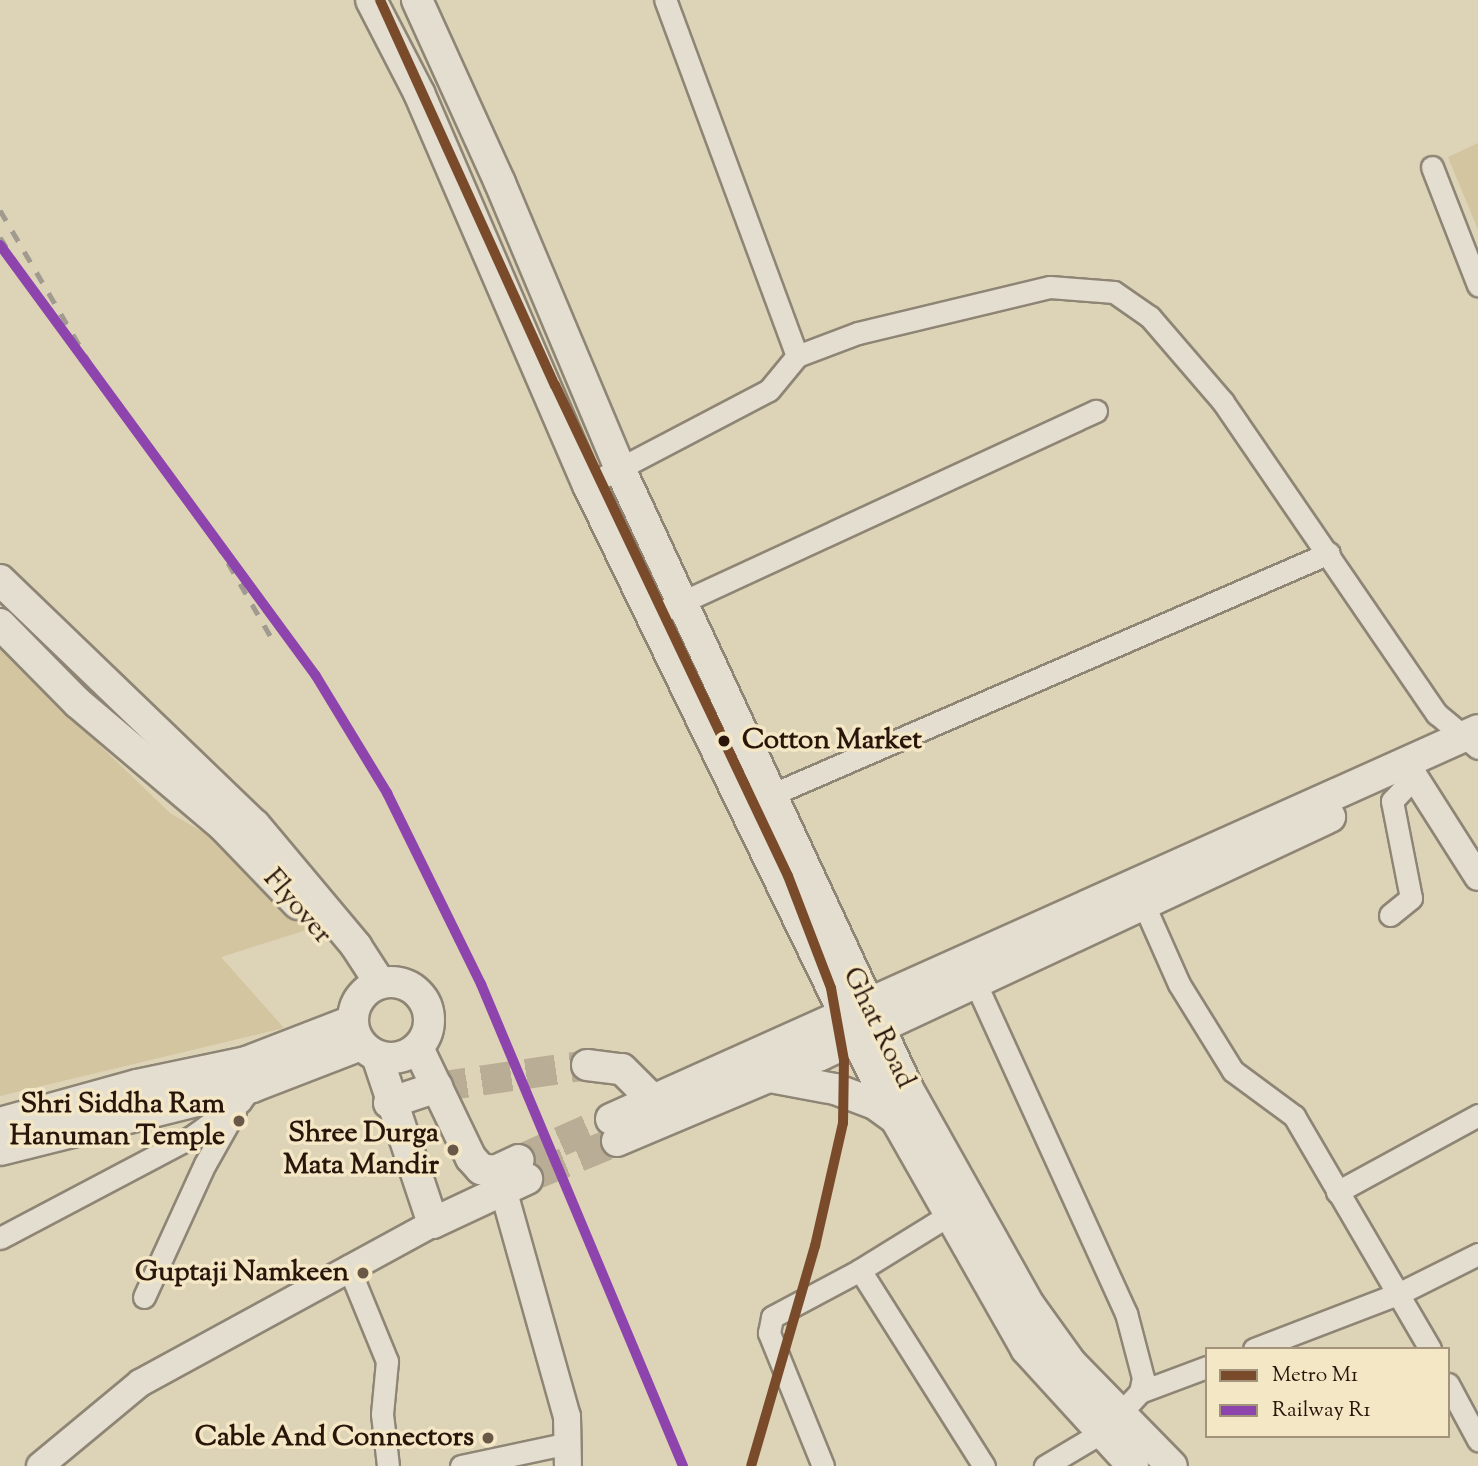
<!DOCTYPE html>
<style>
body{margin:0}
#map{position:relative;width:1478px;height:1466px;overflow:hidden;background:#ddd3b7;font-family:"Sorts Mill Goudy",serif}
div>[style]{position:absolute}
.green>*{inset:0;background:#d3c5a0}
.secondary-tunnel>*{height:30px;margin-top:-15px;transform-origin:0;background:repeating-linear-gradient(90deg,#b9ad95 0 30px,transparent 0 45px)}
.roads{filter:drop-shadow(2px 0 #8e8575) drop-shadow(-2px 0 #8e8575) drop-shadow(0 2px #8e8575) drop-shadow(0 -2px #8e8575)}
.minor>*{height:21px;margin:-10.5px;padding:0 10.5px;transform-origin:10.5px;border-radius:10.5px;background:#e3ded0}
.tertiary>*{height:26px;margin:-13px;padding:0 13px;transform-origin:13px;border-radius:13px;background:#e3ded0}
.secondary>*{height:30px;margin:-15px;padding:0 15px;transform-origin:15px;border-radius:15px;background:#e3ded0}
.secondary>.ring{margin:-15px;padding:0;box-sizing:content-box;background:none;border:30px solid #e3ded0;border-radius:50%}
.rail>*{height:5px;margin-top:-2.5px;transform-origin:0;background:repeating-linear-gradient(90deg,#a19a8f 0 12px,transparent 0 24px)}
.rail-1>*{height:10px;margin:-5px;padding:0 5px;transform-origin:5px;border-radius:5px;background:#8e44ad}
.metro-1>*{height:10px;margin:-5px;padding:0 5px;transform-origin:5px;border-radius:5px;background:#7a4b2a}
.dots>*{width:19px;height:19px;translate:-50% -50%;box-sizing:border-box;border:4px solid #f3e7c6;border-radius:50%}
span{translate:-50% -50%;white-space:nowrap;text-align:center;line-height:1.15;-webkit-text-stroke:7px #f3e7c6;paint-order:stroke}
.stop-label{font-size:28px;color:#2a150b;font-weight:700}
.left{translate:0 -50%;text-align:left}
.street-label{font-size:28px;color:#2a150b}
.poi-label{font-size:28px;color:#2a150b;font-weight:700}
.right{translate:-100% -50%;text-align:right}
.legend{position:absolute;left:1205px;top:1347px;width:245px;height:91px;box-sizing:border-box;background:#f3e7c6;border:2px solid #a3937b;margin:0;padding:9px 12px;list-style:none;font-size:21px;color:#2a150b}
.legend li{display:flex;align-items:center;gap:14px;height:35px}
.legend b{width:35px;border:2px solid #a3937b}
</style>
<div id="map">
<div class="green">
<i style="clip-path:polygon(1478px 143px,1478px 230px,1448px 157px)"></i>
<i style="clip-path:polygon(0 649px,170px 813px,246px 857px,313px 928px,221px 957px,284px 1028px,0 1096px)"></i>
</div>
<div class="secondary-tunnel">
<i style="left:437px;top:1087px;width:152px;rotate:-8.3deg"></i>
<i style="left:519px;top:1160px;width:101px;rotate:-24deg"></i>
<i style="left:537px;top:1174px;width:87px;rotate:-22.4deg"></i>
</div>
<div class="roads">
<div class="minor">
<i style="left:1432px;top:167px;width:127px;rotate:68.7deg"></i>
<i style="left:797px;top:356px;width:65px;rotate:-20.7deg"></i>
<i style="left:858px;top:333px;width:197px;rotate:-13.5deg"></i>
<i style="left:1050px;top:287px;width:64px;rotate:4.5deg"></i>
<i style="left:1114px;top:292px;width:44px;rotate:34.8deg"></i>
<i style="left:1150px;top:317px;width:112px;rotate:49.3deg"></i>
<i style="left:1223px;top:402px;width:378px;rotate:55.6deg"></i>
<i style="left:1437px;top:714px;width:53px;rotate:39.7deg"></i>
<i style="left:588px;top:485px;width:204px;rotate:-27.7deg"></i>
<i style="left:769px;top:390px;width:44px;rotate:-50.5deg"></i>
<i style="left:797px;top:356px;width:380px;rotate:-110.3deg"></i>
<i style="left:652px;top:616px;width:489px;rotate:-24.8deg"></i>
<i style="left:771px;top:795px;width:608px;rotate:-23.45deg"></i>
<i style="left:1144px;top:905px;width:86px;rotate:66.1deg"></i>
<i style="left:1179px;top:984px;width:102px;rotate:58.2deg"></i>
<i style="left:1233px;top:1071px;width:76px;rotate:36.4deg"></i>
<i style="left:1294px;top:1116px;width:270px;rotate:59.7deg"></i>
<i style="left:1390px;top:915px;width:27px;rotate:-39deg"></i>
<i style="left:1411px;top:898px;width:99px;rotate:-101.1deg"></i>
<i style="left:1392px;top:801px;width:33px;rotate:-47deg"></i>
<i style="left:975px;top:982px;width:364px;rotate:65.5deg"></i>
<i style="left:1126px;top:1313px;width:67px;rotate:75.3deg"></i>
<i style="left:1143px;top:1378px;width:14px;rotate:102deg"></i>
<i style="left:1140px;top:1392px;width:53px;rotate:132.7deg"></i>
<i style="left:1104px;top:1431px;width:69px;rotate:149.3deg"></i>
<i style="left:1337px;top:1192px;width:161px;rotate:-28.6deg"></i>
<i style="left:0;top:1238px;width:215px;rotate:-27.8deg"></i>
<i style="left:190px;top:1138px;width:62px;rotate:-35.8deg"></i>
<i style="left:240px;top:1102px;width:19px;rotate:-54deg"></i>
<i style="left:348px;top:1266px;width:103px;rotate:67.7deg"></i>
<i style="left:387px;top:1361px;width:53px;rotate:95.4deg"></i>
<i style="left:382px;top:1414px;width:52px;rotate:83.4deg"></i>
<i style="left:860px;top:1270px;width:105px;rotate:-31.7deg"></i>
<i style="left:144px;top:1297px;width:146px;rotate:-65.4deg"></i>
<i style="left:205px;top:1164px;width:61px;rotate:-60.5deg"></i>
<i style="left:1254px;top:1349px;width:156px;rotate:-21deg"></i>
<i style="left:1400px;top:1293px;width:87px;rotate:-26.6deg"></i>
<i style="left:1448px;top:1384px;width:64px;rotate:61.8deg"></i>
<i style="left:1140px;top:1392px;width:72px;rotate:-20.5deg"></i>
<i style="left:461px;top:1466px;width:109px;rotate:-12.1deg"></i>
<i style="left:823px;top:1466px;width:144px;rotate:-112.1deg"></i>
<i style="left:769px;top:1333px;width:16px;rotate:-79deg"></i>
<i style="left:772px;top:1317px;width:100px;rotate:-28.1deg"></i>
<i style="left:860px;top:1270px;width:232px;rotate:57.7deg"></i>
</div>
<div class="tertiary">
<i style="left:1405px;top:762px;width:136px;rotate:57.6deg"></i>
<i style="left:503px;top:1189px;width:236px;rotate:74.3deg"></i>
<i style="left:567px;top:1416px;width:50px;rotate:88.9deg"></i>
<i style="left:40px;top:1466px;width:130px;rotate:-39.7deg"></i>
<i style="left:140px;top:1383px;width:334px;rotate:-28.6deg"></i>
</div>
<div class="secondary">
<i style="left:371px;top:0;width:105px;rotate:62.7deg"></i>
<i style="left:419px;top:93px;width:427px;rotate:66.7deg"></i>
<i style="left:588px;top:485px;width:704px;rotate:64.13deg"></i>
<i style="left:895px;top:1118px;width:266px;rotate:60.4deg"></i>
<i style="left:1026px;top:1349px;width:159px;rotate:47.6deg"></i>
<i style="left:417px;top:0;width:201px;rotate:65.6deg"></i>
<i style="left:500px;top:183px;width:310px;rotate:67.2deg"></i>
<i style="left:620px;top:469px;width:684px;rotate:65.08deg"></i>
<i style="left:908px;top:1089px;width:249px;rotate:60.7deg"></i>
<i style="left:1030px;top:1306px;width:70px;rotate:54.3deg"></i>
<i style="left:1071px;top:1363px;width:144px;rotate:45.6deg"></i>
<i style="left:0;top:580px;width:354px;rotate:43.9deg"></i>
<i style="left:255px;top:825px;width:158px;rotate:50.1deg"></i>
<i style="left:356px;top:946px;width:44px;rotate:57deg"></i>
<i style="left:0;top:624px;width:111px;rotate:45.4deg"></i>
<i style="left:78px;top:703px;width:192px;rotate:40.3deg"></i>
<i style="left:224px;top:827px;width:107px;rotate:46.1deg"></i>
<i class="ring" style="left:353px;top:982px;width:46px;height:46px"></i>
<i style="left:418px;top:1048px;width:122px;rotate:64.3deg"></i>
<i style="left:471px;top:1158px;width:15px;rotate:48deg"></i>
<i style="left:481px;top:1169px;width:14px;rotate:8deg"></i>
<i style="left:495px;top:1171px;width:26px;rotate:-25deg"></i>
<i style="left:377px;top:1056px;width:176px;rotate:71.5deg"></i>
<i style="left:433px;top:1223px;width:104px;rotate:-25.1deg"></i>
<i style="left:587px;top:1065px;width:35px;rotate:7deg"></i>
<i style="left:622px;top:1069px;width:44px;rotate:45deg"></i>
<i style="left:770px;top:1077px;width:66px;rotate:10.5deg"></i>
<i style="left:835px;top:1089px;width:43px;rotate:20.6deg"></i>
<i style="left:875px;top:1104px;width:24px;rotate:36deg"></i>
<i style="left:389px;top:1103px;width:51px;rotate:-18.4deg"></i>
<i style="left:611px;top:1119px;width:950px;rotate:-24.16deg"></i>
<i style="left:0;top:1123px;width:142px;rotate:-15.5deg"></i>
<i style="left:137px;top:1085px;width:111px;rotate:-11.9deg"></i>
<i style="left:246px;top:1062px;width:114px;rotate:-21.1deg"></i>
<i style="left:617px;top:1141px;width:221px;rotate:-22.9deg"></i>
<i style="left:821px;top:1055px;width:562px;rotate:-25.06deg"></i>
<i style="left:0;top:1150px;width:260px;rotate:-14deg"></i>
<i style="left:252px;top:1087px;width:117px;rotate:-21.1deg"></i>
</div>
</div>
<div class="rail">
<i style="left:0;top:210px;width:188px;rotate:59.6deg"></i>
<i style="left:0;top:237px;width:47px;rotate:58deg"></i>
<i style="left:204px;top:521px;width:136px;rotate:60deg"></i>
</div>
<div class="rail-1">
<i style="left:0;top:245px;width:534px;rotate:53.75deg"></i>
<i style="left:316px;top:676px;width:137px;rotate:58.7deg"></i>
<i style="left:387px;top:793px;width:213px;rotate:63.8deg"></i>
<i style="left:481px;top:984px;width:523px;rotate:67.26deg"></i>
</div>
<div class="metro-1">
<i style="left:380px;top:0;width:423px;rotate:65.6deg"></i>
<i style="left:555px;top:385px;width:543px;rotate:64.61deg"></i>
<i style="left:788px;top:876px;width:120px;rotate:69deg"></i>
<i style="left:831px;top:988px;width:73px;rotate:79.8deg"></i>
<i style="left:844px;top:1060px;width:63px;rotate:90.9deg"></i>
<i style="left:843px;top:1123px;width:126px;rotate:102.8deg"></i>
<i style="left:815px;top:1246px;width:229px;rotate:106.2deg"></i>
</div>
<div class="dots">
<i style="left:724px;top:741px;background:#2a150b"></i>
<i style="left:239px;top:1121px;background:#695847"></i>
<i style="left:453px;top:1150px;background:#695847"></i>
<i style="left:363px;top:1273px;background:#695847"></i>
<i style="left:488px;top:1438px;background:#695847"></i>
</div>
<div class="stop-label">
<span class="left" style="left:742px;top:741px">Cotton Market</span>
</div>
<div class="street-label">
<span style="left:297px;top:907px;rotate:49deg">Flyover</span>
<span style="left:878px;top:1028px;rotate:64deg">Ghat Road</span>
</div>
<div class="poi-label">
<span class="right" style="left:225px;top:1121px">Shri Siddha Ram<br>Hanuman Temple</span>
<span class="right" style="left:439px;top:1150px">Shree Durga<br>Mata Mandir</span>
<span class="right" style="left:349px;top:1273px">Guptaji Namkeen</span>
<span class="right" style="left:474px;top:1438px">Cable And Connectors</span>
</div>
<ul class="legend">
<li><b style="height:9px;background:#7a4b2a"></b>Metro M1</li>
<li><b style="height:9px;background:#8e44ad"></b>Railway R1</li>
</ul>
</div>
